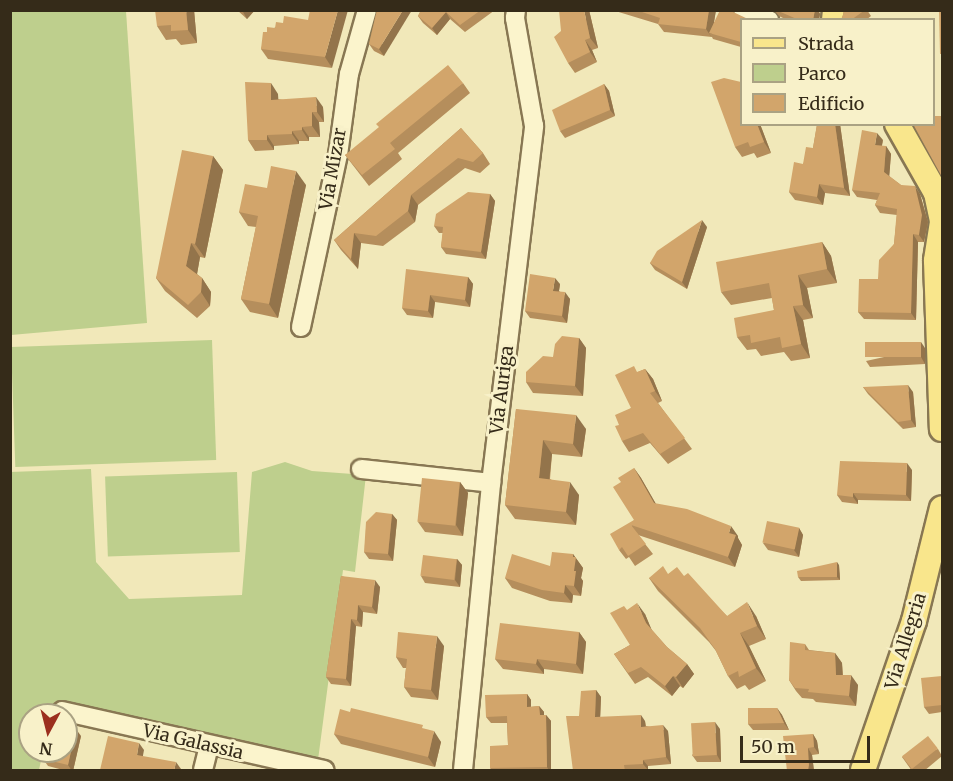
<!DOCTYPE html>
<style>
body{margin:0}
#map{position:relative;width:953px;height:781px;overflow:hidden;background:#f1e8b9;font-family:Merriweather,serif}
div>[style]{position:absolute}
.green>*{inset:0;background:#becf8d;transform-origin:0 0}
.roads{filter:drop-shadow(2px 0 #887753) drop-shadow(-2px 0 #887753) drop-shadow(0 2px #887753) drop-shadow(0 -2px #887753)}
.minor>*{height:18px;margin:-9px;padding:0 9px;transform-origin:9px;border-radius:9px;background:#fbf4cc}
.major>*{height:24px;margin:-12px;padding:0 12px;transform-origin:12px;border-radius:12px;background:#f9e68c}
.wall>*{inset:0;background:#b58e5c}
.shaded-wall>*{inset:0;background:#93744b}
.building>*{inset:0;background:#d2a56b;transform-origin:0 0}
span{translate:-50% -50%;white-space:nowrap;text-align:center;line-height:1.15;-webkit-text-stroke:6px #f8f1c9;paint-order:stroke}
.street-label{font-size:18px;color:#352b19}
.frame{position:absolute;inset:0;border:12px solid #352b19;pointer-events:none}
.legend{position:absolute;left:740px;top:18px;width:195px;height:108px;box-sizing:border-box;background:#f8f1c9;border:2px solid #aaa283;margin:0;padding:8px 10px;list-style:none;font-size:18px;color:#352b19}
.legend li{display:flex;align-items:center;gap:12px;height:30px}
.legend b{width:30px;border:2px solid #aaa283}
.north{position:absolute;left:18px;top:703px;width:60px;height:60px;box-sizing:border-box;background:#f8f1c9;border:2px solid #aaa283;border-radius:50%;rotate:187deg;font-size:16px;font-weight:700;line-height:24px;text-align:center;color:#352b19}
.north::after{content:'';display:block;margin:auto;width:21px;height:27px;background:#9b2f1e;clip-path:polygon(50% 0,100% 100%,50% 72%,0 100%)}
.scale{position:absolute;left:740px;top:736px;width:130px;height:27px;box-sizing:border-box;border:3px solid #352b19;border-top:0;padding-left:8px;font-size:18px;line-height:21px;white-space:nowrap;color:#352b19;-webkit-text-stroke:4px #f8f1c9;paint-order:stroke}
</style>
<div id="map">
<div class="green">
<i style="clip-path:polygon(11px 10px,126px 11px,147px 323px,11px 335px)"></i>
<i style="left:212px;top:340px;width:120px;height:201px;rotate:88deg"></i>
<i style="clip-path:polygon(285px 462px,312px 471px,366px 475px,355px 572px,343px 570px,318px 760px,55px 701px,51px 715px,30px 715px,30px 751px,43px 751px,39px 770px,11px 770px,10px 472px,91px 469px,96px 562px,129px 599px,242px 595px,252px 472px)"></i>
<i style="left:237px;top:472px;width:80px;height:132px;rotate:88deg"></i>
</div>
<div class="roads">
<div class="minor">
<i style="left:743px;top:10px;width:28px;rotate:21deg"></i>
<i style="left:301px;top:327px;width:176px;rotate:-77.9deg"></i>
<i style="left:338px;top:155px;width:82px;rotate:-82.3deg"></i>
<i style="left:349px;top:74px;width:66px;rotate:-74.3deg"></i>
<i style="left:361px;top:469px;width:131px;rotate:6.1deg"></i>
<i style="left:62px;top:711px;width:269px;rotate:12.7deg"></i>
<i style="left:203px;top:770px;width:25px;rotate:-76deg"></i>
<i style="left:463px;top:770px;width:288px;rotate:-84.4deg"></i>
<i style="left:491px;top:483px;width:360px;rotate:-83.1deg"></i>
<i style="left:534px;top:126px;width:110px;rotate:-100deg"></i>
<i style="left:515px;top:18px;width:8px;rotate:-83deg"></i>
</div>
<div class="major">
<i style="left:834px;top:20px;width:10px;rotate:-84deg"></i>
<i style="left:897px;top:124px;width:79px;rotate:60.5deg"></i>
<i style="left:936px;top:193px;width:30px;rotate:78deg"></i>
<i style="left:942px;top:222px;width:39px;rotate:99deg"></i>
<i style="left:936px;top:261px;width:168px;rotate:88deg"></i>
<i style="left:863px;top:770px;width:157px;rotate:-71.1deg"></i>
<i style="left:914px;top:621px;width:116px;rotate:-76.1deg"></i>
</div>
</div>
<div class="wall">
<i style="clip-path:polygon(194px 10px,197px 43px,181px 45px,176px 39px,166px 40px,157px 26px)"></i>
<i style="clip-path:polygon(237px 10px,255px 10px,247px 19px)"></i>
<i style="clip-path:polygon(377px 10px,384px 56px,374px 51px,369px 44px)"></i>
<i style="clip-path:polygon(421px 10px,495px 10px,465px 32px,450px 19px,437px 35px,423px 23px,418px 16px)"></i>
<i style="clip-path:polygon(589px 10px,598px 48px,592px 50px,597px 62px,575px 73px,568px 63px)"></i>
<i style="clip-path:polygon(612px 10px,716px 10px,714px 22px,741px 20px,741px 47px,713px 39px,712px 37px,664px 32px,658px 24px)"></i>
<i style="clip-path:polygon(774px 10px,818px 10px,820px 14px,819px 20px,787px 20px,779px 16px)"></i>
<i style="clip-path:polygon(844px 10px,867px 10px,871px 16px,866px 20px,841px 20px,843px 15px)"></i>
<i style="clip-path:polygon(308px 20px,332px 68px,268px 59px,261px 49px,267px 32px,283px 23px)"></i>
<i style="clip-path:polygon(463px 83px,470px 93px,398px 153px,402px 159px,369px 186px,345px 155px)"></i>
<i style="clip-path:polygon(604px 84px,609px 91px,615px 116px,565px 138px,560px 131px)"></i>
<i style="clip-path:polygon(278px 94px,278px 99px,323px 107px,324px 122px,319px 122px,320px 137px,309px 137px,309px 141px,299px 141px,299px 144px,274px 146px,274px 150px,255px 151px,248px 140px)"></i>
<i style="clip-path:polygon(741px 124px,760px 124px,771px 153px,757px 158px,754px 153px,742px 157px,735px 147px)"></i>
<i style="clip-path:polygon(816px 124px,840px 124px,850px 196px,825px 193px,823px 205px,795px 200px,789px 192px,803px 164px,813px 148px,817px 125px)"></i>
<i style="clip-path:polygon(461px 128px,483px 153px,490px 164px,480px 173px,465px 168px,418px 205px,415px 222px,383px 246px,361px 243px,358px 269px,341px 250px,334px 240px)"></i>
<i style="clip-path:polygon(883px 140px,882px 146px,886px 146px,891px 154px,889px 176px,901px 185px,920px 194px,928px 222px,924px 242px,918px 242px,916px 320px,864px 319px,858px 312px,878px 279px,894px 244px,897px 215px,880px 213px,875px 205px,877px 200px,857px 197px,852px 190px)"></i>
<i style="clip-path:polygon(213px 156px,223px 170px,205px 258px,200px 257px,197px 274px,202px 278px,211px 292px,210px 306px,197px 318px,165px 291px,156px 278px)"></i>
<i style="clip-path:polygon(306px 185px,278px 318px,250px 312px,241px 299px,256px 227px,248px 226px,239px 212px,267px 188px)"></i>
<i style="clip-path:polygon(490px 194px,495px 201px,486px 259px,446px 254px,441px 247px,443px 233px,439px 233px,434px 226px)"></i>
<i style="clip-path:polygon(707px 227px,687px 289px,655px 270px,650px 263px)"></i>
<i style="clip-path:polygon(822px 242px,831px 256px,837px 283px,807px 288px,813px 318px,803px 320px,810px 358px,791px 361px,784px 352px,761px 356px,756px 349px,747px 350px,737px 337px,774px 310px,772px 298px,731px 305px,721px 292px)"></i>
<i style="clip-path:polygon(468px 277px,473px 284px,470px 307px,435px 302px,433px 318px,407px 315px,402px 308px)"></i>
<i style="clip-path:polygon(560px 284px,559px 291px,570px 299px,567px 323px,530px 318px,525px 311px)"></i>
<i style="clip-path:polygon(579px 338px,586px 348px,583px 396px,533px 393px,526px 382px,553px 357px)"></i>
<i style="clip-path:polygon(925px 348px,925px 364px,870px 367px,866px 361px)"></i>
<i style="clip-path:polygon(645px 369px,653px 379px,662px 401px,658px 403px,692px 449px,668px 464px,650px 443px,629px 452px,622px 441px,619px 425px,631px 408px,638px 372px)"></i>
<i style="clip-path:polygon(863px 387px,913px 392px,916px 427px,903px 429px,868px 394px)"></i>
<i style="clip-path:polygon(516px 409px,586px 429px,582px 457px,552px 454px,550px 479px,579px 495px,576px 525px,515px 519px,505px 505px)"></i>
<i style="clip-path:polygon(634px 468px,641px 478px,656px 504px,738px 536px,738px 538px,742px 545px,735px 567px,638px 535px,653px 554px,635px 566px,629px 557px,626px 559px,619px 550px,634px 520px)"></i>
<i style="clip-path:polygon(912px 470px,911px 501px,858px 500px,858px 504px,842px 502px,837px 495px)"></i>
<i style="clip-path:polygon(460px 482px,468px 493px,463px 536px,425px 532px,418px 522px)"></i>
<i style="clip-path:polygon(392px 514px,397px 520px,393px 561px,369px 559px,364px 552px)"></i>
<i style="clip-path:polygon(799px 528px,803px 535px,799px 557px,768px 550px,763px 543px)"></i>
<i style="clip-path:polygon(573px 554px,583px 568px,581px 578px,583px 581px,581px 596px,573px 595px,572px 603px,550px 601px,512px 588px,505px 578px,550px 566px)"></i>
<i style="clip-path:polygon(457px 559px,462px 565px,460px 587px,425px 583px,421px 576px)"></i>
<i style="clip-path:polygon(839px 565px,840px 580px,801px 581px,798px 577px)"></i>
<i style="clip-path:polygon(668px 574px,684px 576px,727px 616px,756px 616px,766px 639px,749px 646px,766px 681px,749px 690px,745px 685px,737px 689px,728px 676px,716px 651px,709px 642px,658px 591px,649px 578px)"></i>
<i style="clip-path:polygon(341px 576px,380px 587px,377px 614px,363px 612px,362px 627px,356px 626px,351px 686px,331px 684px,326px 677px)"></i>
<i style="clip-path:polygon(627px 610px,645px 614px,651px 629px,667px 647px,687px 664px,694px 674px,683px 688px,680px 686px,672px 696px,648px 677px,635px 684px,614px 654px,630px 645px)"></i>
<i style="clip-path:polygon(579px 632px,586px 642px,583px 674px,544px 669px,544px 674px,503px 669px,495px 659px)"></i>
<i style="clip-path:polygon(805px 644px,809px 650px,835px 653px,842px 663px,843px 675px,858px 685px,856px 706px,816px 702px,813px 699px,802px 698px,796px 691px,789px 680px)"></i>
<i style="clip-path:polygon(444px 646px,438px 700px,411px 697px,404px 687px,406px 668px,403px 668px,396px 657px)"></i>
<i style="clip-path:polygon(942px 676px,942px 712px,929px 714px,924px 707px)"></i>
<i style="clip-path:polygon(596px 690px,601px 697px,600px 717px,645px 721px,646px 726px,668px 731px,671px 764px,648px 766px,648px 770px,573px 771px,579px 716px)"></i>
<i style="clip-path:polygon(527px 694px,531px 700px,531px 707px,539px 706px,544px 712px,544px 715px,546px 715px,551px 721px,551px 771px,492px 771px,490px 768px,508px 745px,507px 723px,491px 723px,486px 717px)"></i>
<i style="clip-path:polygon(777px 708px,782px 715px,789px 730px,753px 730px,748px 724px)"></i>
<i style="clip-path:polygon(425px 729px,441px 742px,435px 767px,341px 744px,334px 734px)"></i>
<i style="clip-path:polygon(720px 729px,721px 762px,697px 762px,692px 755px)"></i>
<i style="clip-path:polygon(813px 734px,817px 741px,819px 754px,812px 755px,814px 771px,787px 771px)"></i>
<i style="clip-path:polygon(81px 736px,73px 771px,67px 771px,48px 766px,43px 759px)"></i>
<i style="clip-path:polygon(938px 749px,942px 756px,924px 771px,912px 771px,902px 757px)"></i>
</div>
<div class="shaded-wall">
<i style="clip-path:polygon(186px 10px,194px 10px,197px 43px,188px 30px)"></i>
<i style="clip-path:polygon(242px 10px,255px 10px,247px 19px)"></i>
<i style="clip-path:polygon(338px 10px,348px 10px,332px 68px,325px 57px)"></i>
<i style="clip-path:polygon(403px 10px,412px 10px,384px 56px,379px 49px)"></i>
<i style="clip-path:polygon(584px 10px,589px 10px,598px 48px,590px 38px)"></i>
<i style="clip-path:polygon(709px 10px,716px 10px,712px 34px,709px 33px,712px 38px,706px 29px)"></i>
<i style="clip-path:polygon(815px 10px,818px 10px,820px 14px,819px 20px,813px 20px)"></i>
<i style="clip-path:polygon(446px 12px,450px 19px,437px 35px,432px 28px)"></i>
<i style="clip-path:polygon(585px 40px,592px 50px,597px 62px,590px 52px)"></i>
<i style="clip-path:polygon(271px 83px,278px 94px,279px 110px,271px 100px)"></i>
<i style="clip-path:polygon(604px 84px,609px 91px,615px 116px,610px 110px)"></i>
<i style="clip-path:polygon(316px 97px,323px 107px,324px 122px,317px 112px)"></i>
<i style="clip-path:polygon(312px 112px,319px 122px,320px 137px,312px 126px)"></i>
<i style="clip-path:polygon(757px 124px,760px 124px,771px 153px,764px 142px)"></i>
<i style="clip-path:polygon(835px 124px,840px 124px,850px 196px,844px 188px)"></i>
<i style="clip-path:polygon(302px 127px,309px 137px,309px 141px,302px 130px)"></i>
<i style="clip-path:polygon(292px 131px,299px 141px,299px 144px,292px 134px)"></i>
<i style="clip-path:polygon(877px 133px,883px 140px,880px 153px,875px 145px)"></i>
<i style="clip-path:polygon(267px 135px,274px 146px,274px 150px,267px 140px)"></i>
<i style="clip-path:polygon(886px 146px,891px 154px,889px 180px,884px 172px)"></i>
<i style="clip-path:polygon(213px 156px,223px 170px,205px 258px,195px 244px)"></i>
<i style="clip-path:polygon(296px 171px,306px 185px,278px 318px,269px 304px)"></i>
<i style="clip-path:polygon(819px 184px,825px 193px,823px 205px,817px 197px)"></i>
<i style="clip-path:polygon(915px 186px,920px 194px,928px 222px,924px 242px,919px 235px)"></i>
<i style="clip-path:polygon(490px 194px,495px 201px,486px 259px,481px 252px)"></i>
<i style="clip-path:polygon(411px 195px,418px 205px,415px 222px,408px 211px)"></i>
<i style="clip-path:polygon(702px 220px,707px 227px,687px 289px,682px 282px)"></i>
<i style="clip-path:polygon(354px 233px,361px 243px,358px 269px,351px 259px)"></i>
<i style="clip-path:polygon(913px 234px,918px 242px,916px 320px,911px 313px)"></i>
<i style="clip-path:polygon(822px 242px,831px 256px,837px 283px,827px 269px)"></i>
<i style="clip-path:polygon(191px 243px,200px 257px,196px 280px,186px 266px)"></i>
<i style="clip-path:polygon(798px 275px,807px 288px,813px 318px,803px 305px)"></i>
<i style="clip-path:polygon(468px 277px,473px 284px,470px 307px,465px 300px)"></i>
<i style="clip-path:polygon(202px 278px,211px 292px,210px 306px,201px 292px)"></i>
<i style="clip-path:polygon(555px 278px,560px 284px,558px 297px,553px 291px)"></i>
<i style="clip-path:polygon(565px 292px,570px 299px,567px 323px,562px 316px)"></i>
<i style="clip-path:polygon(430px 295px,435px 302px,433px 318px,428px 311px)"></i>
<i style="clip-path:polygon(793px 306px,803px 320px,810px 358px,801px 344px)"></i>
<i style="clip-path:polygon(579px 338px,586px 348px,583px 396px,575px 386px)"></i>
<i style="clip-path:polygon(921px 342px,925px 348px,925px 364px,921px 357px)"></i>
<i style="clip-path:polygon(645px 369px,653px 379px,662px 401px,655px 391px)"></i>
<i style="clip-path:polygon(908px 385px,913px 392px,916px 427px,911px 420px)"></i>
<i style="clip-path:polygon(576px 415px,586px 429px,582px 457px,573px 444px)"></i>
<i style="clip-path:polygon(543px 440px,552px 454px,548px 491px,539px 478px)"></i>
<i style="clip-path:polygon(907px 463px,912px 470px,911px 501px,906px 495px)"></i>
<i style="clip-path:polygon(634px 468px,641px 478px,661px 513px,654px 503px)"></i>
<i style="clip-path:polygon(460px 482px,468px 493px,463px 536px,456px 525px)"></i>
<i style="clip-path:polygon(570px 482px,579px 495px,576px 525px,566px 512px)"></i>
<i style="clip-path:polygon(853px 493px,858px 500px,858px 504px,853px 497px)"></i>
<i style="clip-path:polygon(392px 514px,397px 520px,393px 561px,388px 554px)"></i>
<i style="clip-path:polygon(731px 526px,738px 536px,738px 538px,742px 545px,735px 567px,728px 557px,729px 533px)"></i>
<i style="clip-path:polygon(799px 528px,803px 535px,799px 557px,794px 550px)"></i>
<i style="clip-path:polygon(573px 554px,583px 568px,581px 578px,583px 581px,581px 596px,574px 586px)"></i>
<i style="clip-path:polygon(457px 559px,462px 565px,460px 587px,455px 580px)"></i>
<i style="clip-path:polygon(837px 562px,839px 565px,840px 580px,837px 577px)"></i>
<i style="clip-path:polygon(375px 580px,380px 587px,377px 614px,372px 607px)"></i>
<i style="clip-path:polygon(565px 585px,573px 595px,572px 603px,564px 593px)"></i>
<i style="clip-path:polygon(747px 602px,756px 616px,766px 639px,757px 626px)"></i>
<i style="clip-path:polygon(637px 603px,645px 614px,653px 633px,646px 623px)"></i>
<i style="clip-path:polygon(358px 605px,363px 612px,362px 627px,357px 620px)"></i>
<i style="clip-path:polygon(351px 619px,356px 626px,351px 686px,346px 679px)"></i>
<i style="clip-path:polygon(579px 632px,586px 642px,583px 674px,576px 664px)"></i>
<i style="clip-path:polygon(740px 633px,749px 646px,766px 681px,756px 668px)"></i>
<i style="clip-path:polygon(437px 636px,444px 646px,438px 700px,431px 690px)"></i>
<i style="clip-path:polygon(835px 653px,842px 663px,843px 685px,836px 675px)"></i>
<i style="clip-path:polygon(537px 659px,544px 669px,544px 674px,536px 664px)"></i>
<i style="clip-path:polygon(687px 664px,694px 674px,683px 688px,676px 677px)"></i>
<i style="clip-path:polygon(851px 675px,858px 685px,856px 706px,849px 696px)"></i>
<i style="clip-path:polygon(673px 676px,680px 686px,672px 696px,665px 686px)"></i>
<i style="clip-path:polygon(596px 690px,601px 697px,600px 723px,595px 717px)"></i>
<i style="clip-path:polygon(527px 694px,531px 700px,531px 713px,527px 707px)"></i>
<i style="clip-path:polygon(539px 706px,544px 712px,544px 721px,540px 715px)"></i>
<i style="clip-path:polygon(777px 708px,782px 715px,789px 730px,784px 723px)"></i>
<i style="clip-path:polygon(546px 715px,551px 721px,551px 771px,549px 771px,547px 767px)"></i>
<i style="clip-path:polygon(641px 715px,645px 721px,646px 733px,641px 727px)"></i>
<i style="clip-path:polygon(715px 722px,720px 729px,721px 762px,717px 755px)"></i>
<i style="clip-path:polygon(663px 725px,668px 731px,671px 764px,666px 757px)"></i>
<i style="clip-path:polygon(76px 729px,81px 736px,73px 771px,72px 771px,68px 765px)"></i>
<i style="clip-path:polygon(434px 731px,441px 742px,435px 767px,428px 757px)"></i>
<i style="clip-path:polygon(813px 734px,817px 741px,819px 754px,814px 747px)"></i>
<i style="clip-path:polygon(139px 743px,144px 750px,142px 761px,137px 755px)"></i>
<i style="clip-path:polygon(808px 748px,812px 755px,814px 771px,808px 771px)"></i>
<i style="clip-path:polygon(643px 760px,648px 766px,648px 770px,643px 764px)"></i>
<i style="clip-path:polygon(176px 762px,181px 769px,180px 771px,174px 771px)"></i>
</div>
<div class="building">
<i style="clip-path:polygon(155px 10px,186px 10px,188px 30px,171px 31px,171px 25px,157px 26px)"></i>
<i style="clip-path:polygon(310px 10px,338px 10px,325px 57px,261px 49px,263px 32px,267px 32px,267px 27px,275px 28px,276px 22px,283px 23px,284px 16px,308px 20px)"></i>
<i style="clip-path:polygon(377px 10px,403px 10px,379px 49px,369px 44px)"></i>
<i style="clip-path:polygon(421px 10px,481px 10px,460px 25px,446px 12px,432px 28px,418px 16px)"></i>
<i style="clip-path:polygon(559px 10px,584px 10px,590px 38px,585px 40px,590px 52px,568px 63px,554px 37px,561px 31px)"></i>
<i style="clip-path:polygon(636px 10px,709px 10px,706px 29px,658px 24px,660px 18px)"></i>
<i style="clip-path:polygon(720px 10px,729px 10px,750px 20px,741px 20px,741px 42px,709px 33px)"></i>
<i style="clip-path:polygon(776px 10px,815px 10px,813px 20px,799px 20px)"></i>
<i style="clip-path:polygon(844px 10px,865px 10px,851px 20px,841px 20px,843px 15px)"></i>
<i style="clip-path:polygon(939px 10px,942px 10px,942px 54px,940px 54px)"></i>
<i style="clip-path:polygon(448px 65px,463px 83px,390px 143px,395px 149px,362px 175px,345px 155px,379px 127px,376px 124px)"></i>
<i style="clip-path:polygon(941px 77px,942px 77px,942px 177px,913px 124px,933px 124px,933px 116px,941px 116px)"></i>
<i style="clip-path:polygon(724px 78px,741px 82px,741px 124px,757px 124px,764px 142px,750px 147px,748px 142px,735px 147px,711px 82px)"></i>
<i style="clip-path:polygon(245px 82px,271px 83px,271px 100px,316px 97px,317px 112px,312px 112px,312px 126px,302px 127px,302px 130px,292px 131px,292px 134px,267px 135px,267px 140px,248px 140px)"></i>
<i style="clip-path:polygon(604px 84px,610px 110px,560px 131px,552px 110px)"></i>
<i style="clip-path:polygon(817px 124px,835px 124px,844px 188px,819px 184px,817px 197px,789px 192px,794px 162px,803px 164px,806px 147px,813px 148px)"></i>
<i style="clip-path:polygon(461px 128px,483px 153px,473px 162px,458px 158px,411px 195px,408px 211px,376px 236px,354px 233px,351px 259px,334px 240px)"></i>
<i style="clip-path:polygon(862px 130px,877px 133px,875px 145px,886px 146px,884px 172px,901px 185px,915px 186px,922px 215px,919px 235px,913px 234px,911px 313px,858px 312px,859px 279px,878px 279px,879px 260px,894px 244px,897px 209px,875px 205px,880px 193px,852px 190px)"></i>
<i style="clip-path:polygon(182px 150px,213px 156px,195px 244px,191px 243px,186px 266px,202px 278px,201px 292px,188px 305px,156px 278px)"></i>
<i style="clip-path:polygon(271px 166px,296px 171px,269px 304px,241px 299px,258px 216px,239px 212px,245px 184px,267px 188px)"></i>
<i style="clip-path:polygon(468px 192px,490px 194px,481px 252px,441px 247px,443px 227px,434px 226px,436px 214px)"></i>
<i style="clip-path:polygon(702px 220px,682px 282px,650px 263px,657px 251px)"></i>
<i style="clip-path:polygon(822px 242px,827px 269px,798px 275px,803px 305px,793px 306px,801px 344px,782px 348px,780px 337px,751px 343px,750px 335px,737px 337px,734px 318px,774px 310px,769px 283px,721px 292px,716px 262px)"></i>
<i style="clip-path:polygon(406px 269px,468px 277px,465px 300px,430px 295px,428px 311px,402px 308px)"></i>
<i style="clip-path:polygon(530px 274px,555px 278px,553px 291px,565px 292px,562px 316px,525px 311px)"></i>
<i style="clip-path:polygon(562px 336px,579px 338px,575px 386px,526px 382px,526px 372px,543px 356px,553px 357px,555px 344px)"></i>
<i style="left:921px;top:342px;width:15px;height:56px;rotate:90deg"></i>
<i style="clip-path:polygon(634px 366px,637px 372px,645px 369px,655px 391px,650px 393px,685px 438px,660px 454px,643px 433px,622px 441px,615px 426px,619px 425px,615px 415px,631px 408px,615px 375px)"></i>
<i style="clip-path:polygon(908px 385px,911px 420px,898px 422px,863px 387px)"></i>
<i style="clip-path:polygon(516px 409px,576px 415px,573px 444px,543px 440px,539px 478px,570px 482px,566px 512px,505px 505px)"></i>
<i style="clip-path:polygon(840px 461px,907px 463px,906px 495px,853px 493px,853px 497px,837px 495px)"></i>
<i style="clip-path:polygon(634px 468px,654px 503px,687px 509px,731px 526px,729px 533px,736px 535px,728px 557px,631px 525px,646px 544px,628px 556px,622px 547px,619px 550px,610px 534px,634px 520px,613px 487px,621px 482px,618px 478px)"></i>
<i style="left:422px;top:478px;width:38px;height:44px;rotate:6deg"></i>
<i style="clip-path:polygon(376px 512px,392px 514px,388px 554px,364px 552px,366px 522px)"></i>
<i style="left:767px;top:521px;width:33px;height:22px;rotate:12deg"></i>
<i style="clip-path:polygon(552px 552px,573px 554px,573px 557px,576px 557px,574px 571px,576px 571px,574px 586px,565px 585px,564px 593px,542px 590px,505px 578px,512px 554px,550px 566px)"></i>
<i style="left:423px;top:555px;width:34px;height:21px;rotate:7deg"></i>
<i style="clip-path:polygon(837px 562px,837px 577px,798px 577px,797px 571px)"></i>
<i style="clip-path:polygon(663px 566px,668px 574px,677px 567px,684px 576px,688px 573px,727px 616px,747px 602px,757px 626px,740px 633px,756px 668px,739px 677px,738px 671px,728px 676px,715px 649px,700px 628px,649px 578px)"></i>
<i style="clip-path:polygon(341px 576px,375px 580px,372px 607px,358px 605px,357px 620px,351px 619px,346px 679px,326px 677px)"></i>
<i style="clip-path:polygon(637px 603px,646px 623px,667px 647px,687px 664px,676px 677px,673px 676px,665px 686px,641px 667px,628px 673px,614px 654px,630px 645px,610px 613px,624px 606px,627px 610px)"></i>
<i style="clip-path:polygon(500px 623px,579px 632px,576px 664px,537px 659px,536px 664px,495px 659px)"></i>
<i style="clip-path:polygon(398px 632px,437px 636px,431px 690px,404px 687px,407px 659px,396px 657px)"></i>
<i style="clip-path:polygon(790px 642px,805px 644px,805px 650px,835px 653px,836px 675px,851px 675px,849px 696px,808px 692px,809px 689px,795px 688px,789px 680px)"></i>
<i style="clip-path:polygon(942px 676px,942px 705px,924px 707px,921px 678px)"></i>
<i style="clip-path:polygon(596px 690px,595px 717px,641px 715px,641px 727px,663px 725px,666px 757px,643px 760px,643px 764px,624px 765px,625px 771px,573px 771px,566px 716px,579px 716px,581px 691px)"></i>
<i style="clip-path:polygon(527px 694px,527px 707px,539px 706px,540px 715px,546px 715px,547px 767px,490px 768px,490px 746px,508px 745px,507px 716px,486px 717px,485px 695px)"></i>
<i style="clip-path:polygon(351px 708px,423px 725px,422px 728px,434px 731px,428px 757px,334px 734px,340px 709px,350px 712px)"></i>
<i style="clip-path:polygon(748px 708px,777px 708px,784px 723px,748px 724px)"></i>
<i style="left:715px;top:722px;width:33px;height:24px;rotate:87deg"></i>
<i style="clip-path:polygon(66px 726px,76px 729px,68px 765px,43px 759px,45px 751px,66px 751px)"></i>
<i style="clip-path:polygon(813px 734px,814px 747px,808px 748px,809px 765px,808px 771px,787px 771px,783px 736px)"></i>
<i style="clip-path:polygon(108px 736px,139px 743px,137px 755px,176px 762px,174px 771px,100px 770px)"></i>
<i style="left:928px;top:736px;width:16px;height:33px;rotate:52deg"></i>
</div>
<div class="street-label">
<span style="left:333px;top:169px;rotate:-80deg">Via Mizar</span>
<span style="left:502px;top:390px;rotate:-83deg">Via Auriga</span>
<span style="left:906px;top:641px;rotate:-73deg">Via Allegria</span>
<span style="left:193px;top:742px;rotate:13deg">Via Galassia</span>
</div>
<div class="frame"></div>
<ul class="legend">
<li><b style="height:8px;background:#f9e68c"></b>Strada</li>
<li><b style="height:16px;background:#becf8d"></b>Parco</li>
<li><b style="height:16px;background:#d2a56b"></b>Edificio</li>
</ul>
<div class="north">N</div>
<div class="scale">50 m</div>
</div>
